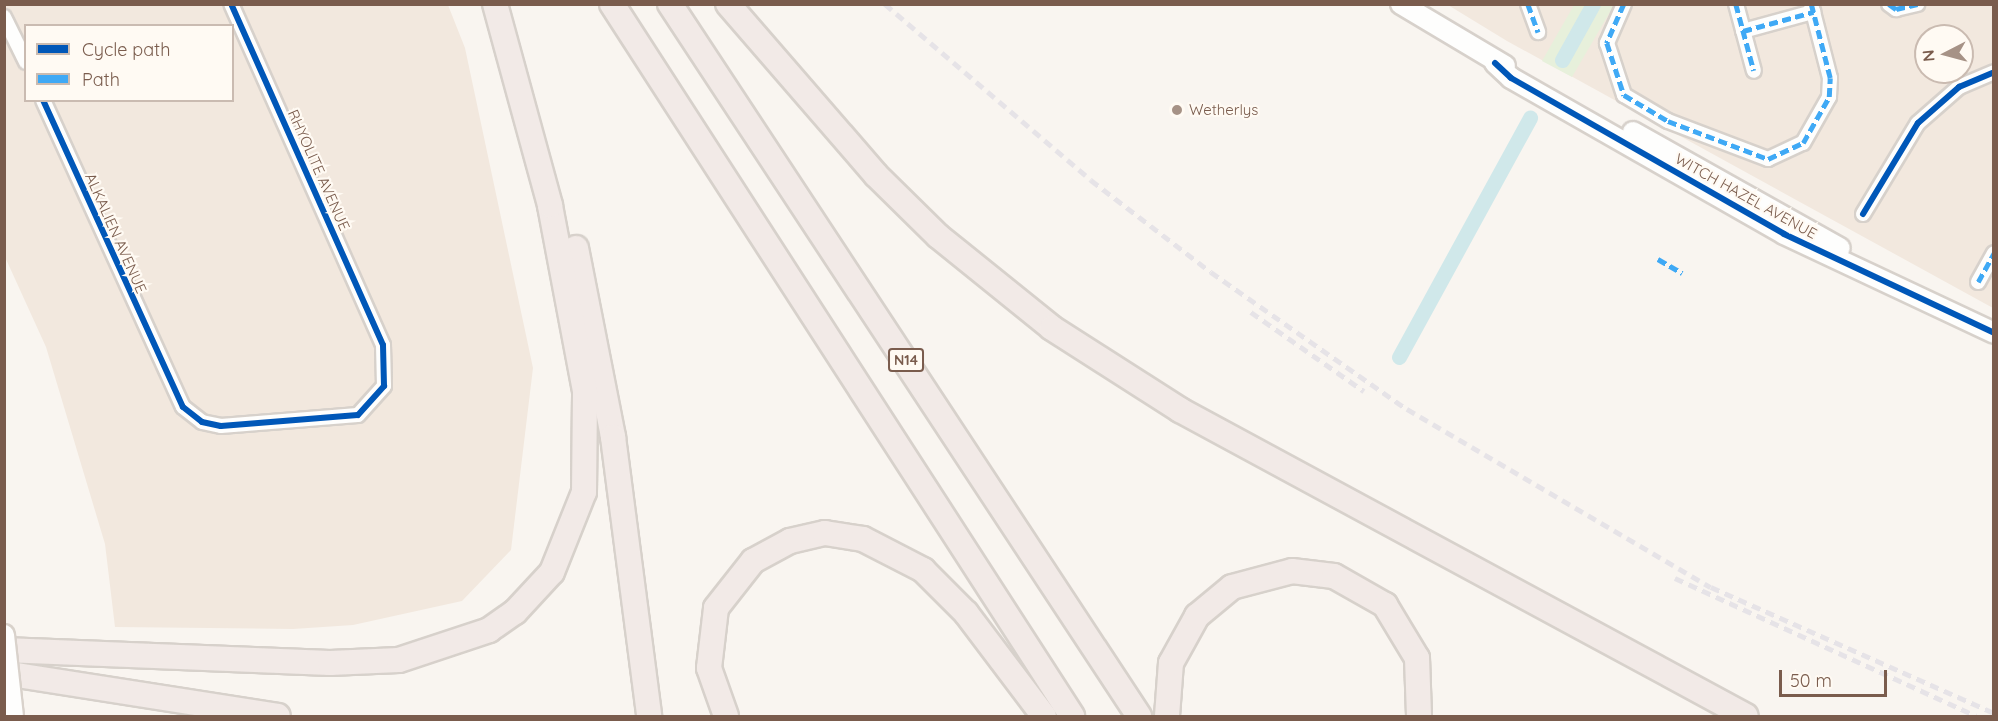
<!DOCTYPE html>
<style>
body{margin:0}
#map{position:relative;width:1998px;height:721px;overflow:hidden;background:#f9f5f0;font-family:Quicksand,sans-serif}
div>[style]{position:absolute}
.residential>*{inset:0;background:#f2e8de}
.green>*{inset:0;background:#e7f0db}
.canal>*{height:15px;margin:-7.5px;padding:0 7.5px;transform-origin:7.5px;border-radius:7.5px;background:#d0e8ea}
.roads{filter:drop-shadow(2px 0 #d7d1cb) drop-shadow(-2px 0 #d7d1cb) drop-shadow(0 2px #d7d1cb) drop-shadow(0 -2px #d7d1cb)}
.street>*{height:14px;margin:-7px;padding:0 7px;transform-origin:7px;border-radius:7px;background:#fefefd}
.secondary>*{height:20px;margin:-10px;padding:0 10px;transform-origin:10px;border-radius:10px;background:#fefefd}
.highway>*{height:24px;margin:-12px;padding:0 12px;transform-origin:12px;border-radius:12px;background:#f2eae7}
.rail>*{height:4.5px;margin-top:-2.25px;transform-origin:0;background:repeating-linear-gradient(90deg,#e6e3e7 0 9px,transparent 0 15px)}
.bridges{filter:drop-shadow(2px 0 #d9d2cb) drop-shadow(-2px 0 #d9d2cb) drop-shadow(0 2px #d9d2cb) drop-shadow(0 -2px #d9d2cb)}
.secondary-bridge>*{height:20px;margin:-10px;padding:0 10px;transform-origin:10px;border-radius:10px;background:#fefefd}
.quiet>*{height:4.5px;margin-top:-2.25px;transform-origin:0;background:repeating-linear-gradient(90deg,#3fa9f5 0 9px,transparent 0 13.5px)}
.cycleway>*{height:6px;margin:-3px;padding:0 3px;transform-origin:3px;border-radius:3px;background:#0057b8}
.dots>*{width:16px;height:16px;translate:-50% -50%;box-sizing:border-box;border:3px solid #fffaf3;border-radius:50%}
span{translate:-50% -50%;white-space:nowrap;text-align:center;line-height:1.15;-webkit-text-stroke:4.5px #fffaf3;paint-order:stroke}
.shield-label span{padding:2px 4px;background:#fffaf3;border:2px solid;border-radius:4px;-webkit-text-stroke-width:0}
.shield-label{font-size:14px;color:#7a5c4d;font-weight:700}
.poi-label{font-size:15px;color:#7a5c4d}
.left{translate:0 -50%;text-align:left}
.street-label{font-size:15px;color:#7a5c4d}
.frame{position:absolute;inset:0;border:6px solid #7a5c4d;pointer-events:none}
.legend{position:absolute;left:24px;top:24px;width:210px;height:78px;box-sizing:border-box;background:#fffaf3;border:2px solid #cabbb1;margin:0;padding:8px 10px;list-style:none;font-size:18px;color:#7a5c4d}
.legend li{display:flex;align-items:center;gap:12px;height:30px}
.legend b{width:30px;border:2px solid #cabbb1}
.north{position:absolute;left:1914px;top:24px;width:60px;height:60px;box-sizing:border-box;background:#fffaf3;border:2px solid #cabbb1;border-radius:50%;rotate:264deg;font-size:16px;font-weight:700;line-height:24px;text-align:center;color:#7a5c4d}
.north::after{content:'';display:block;margin:auto;width:21px;height:27px;background:#a69286;clip-path:polygon(50% 0,100% 100%,50% 72%,0 100%)}
.scale{position:absolute;left:1779px;top:670px;width:108px;height:27px;box-sizing:border-box;border:3px solid #7a5c4d;border-top:0;padding-left:8px;font-size:18px;line-height:21px;white-space:nowrap;color:#7a5c4d;-webkit-text-stroke:4px #fffaf3;paint-order:stroke}
</style>
<div id="map">
<div class="residential">
<i style="clip-path:polygon(evenodd,4px 5px,448px 5px,465px 48px,533px 368px,511px 550px,462px 601px,353px 625px,293px 629px,115px 627px,105px 544px,46px 347px,5px 257px,4px 5px,26px 26px,232px 26px,232px 100px,26px 100px,26px 26px)"></i>
<i style="clip-path:polygon(evenodd,1448px 5px,1993px 5px,1993px 308px,1507px 41px,1448px 5px,1926px 36px,1962px 36px,1962px 72px,1926px 72px,1926px 36px)"></i>
</div>
<div class="green">
<i style="clip-path:polygon(1574px 5px,1614px 5px,1572px 77px,1542px 61px)"></i>
</div>
<div class="canal">
<i style="left:1562px;top:60px;width:64px;rotate:-61deg"></i>
<i style="left:1399px;top:357px;width:273px;rotate:-61.3deg"></i>
</div>
<div class="roads">
<div class="street">
<i style="left:1528px;top:4px;width:30px;rotate:70deg"></i>
<i style="left:1624px;top:4px;width:43px;rotate:113.6deg"></i>
<i style="left:1607px;top:43px;width:55px;rotate:71.9deg"></i>
<i style="left:1624px;top:95px;width:51px;rotate:30.6deg"></i>
<i style="left:1668px;top:121px;width:107px;rotate:20.8deg"></i>
<i style="left:1768px;top:159px;width:38px;rotate:-25deg"></i>
<i style="left:1803px;top:143px;width:53px;rotate:-60.5deg"></i>
<i style="left:1829px;top:97px;width:19px;rotate:-87deg"></i>
<i style="left:1830px;top:78px;width:76px;rotate:-104.4deg"></i>
<i style="left:1736px;top:4px;width:69px;rotate:75deg"></i>
<i style="left:1889px;top:4px;width:9px;rotate:36deg"></i>
<i style="left:1896px;top:9px;width:22px;rotate:-13deg"></i>
<i style="left:4px;top:17px;width:50px;rotate:63.9deg"></i>
<i style="left:1743px;top:31px;width:73px;rotate:-15.2deg"></i>
<i style="left:43px;top:100px;width:337px;rotate:65.5deg"></i>
<i style="left:183px;top:407px;width:24px;rotate:38deg"></i>
<i style="left:202px;top:422px;width:19px;rotate:12deg"></i>
<i style="left:221px;top:426px;width:137px;rotate:-4.6deg"></i>
<i style="left:358px;top:415px;width:39px;rotate:-48deg"></i>
<i style="left:384px;top:386px;width:41px;rotate:-91.4deg"></i>
<i style="left:383px;top:345px;width:373px;rotate:-114deg"></i>
<i style="left:1863px;top:214px;width:106px;rotate:-58.9deg"></i>
<i style="left:1918px;top:123px;width:55px;rotate:-41.3deg"></i>
<i style="left:1959px;top:87px;width:38px;rotate:-23deg"></i>
<i style="left:1978px;top:282px;width:33px;rotate:-61deg"></i>
</div>
<div class="secondary">
<i style="left:1401px;top:4px;width:121px;rotate:30.8deg"></i>
<i style="left:1495px;top:63px;width:22px;rotate:43deg"></i>
<i style="left:1511px;top:78px;width:314px;rotate:29.7deg"></i>
<i style="left:1784px;top:234px;width:232px;rotate:25.2deg"></i>
<i style="left:1633px;top:132px;width:237px;rotate:29.3deg"></i>
</div>
<div class="highway">
<i style="left:612px;top:4px;width:848px;rotate:57.13deg"></i>
<i style="left:670px;top:4px;width:853px;rotate:56.63deg"></i>
<i style="left:728px;top:4px;width:226px;rotate:49.1deg"></i>
<i style="left:876px;top:175px;width:87px;rotate:44.5deg"></i>
<i style="left:938px;top:236px;width:146px;rotate:38.9deg"></i>
<i style="left:1052px;top:328px;width:152px;rotate:32.6deg"></i>
<i style="left:1180px;top:410px;width:643px;rotate:28.4deg"></i>
<i style="left:576px;top:248px;width:193px;rotate:78.9deg"></i>
<i style="left:613px;top:437px;width:281px;rotate:82.6deg"></i>
<i style="left:4px;top:650px;width:326px;rotate:2.3deg"></i>
<i style="left:330px;top:663px;width:69px;rotate:-2.5deg"></i>
<i style="left:399px;top:660px;width:95px;rotate:-18.4deg"></i>
<i style="left:489px;top:630px;width:32px;rotate:-35deg"></i>
<i style="left:515px;top:612px;width:54px;rotate:-47.2deg"></i>
<i style="left:552px;top:572px;width:86px;rotate:-68.2deg"></i>
<i style="left:584px;top:492px;width:101px;rotate:-89.4deg"></i>
<i style="left:585px;top:391px;width:189px;rotate:-100.7deg"></i>
<i style="left:550px;top:205px;width:208px;rotate:-105.3deg"></i>
<i style="left:4px;top:673px;width:277px;rotate:8.9deg"></i>
<i style="left:726px;top:716px;width:51px;rotate:-109.5deg"></i>
<i style="left:709px;top:668px;width:60px;rotate:-83.3deg"></i>
<i style="left:716px;top:608px;width:60px;rotate:-51.8deg"></i>
<i style="left:753px;top:561px;width:42px;rotate:-28.4deg"></i>
<i style="left:790px;top:541px;width:36px;rotate:-13deg"></i>
<i style="left:825px;top:533px;width:38px;rotate:9deg"></i>
<i style="left:863px;top:539px;width:68px;rotate:27.3deg"></i>
<i style="left:923px;top:570px;width:61px;rotate:45deg"></i>
<i style="left:966px;top:613px;width:129px;rotate:52.9deg"></i>
<i style="left:1167px;top:716px;width:53px;rotate:-85.7deg"></i>
<i style="left:1171px;top:663px;width:54px;rotate:-61deg"></i>
<i style="left:1197px;top:616px;width:45px;rotate:-39.6deg"></i>
<i style="left:1232px;top:587px;width:62px;rotate:-14.9deg"></i>
<i style="left:1292px;top:571px;width:42px;rotate:6.8deg"></i>
<i style="left:1334px;top:576px;width:59px;rotate:29.6deg"></i>
<i style="left:1385px;top:605px;width:62px;rotate:58.9deg"></i>
<i style="left:1417px;top:658px;width:58px;rotate:88deg"></i>
</div>
</div>
<div class="rail">
<i style="left:885px;top:4px;width:271px;rotate:40.5deg"></i>
<i style="left:1091px;top:180px;width:151px;rotate:37.5deg"></i>
<i style="left:1211px;top:272px;width:239px;rotate:35deg"></i>
<i style="left:1407px;top:409px;width:352px;rotate:30.4deg"></i>
<i style="left:1711px;top:587px;width:310px;rotate:24deg"></i>
<i style="left:1251px;top:312px;width:138px;rotate:35deg"></i>
<i style="left:1675px;top:578px;width:331px;rotate:24.6deg"></i>
</div>
<div class="bridges">
<div class="secondary-bridge">
<i style="left:4px;top:635px;width:81px;rotate:83.7deg"></i>
</div>
</div>
<div class="quiet">
<i style="left:1528px;top:4px;width:30px;rotate:70deg"></i>
<i style="left:1624px;top:4px;width:43px;rotate:113.6deg"></i>
<i style="left:1607px;top:43px;width:55px;rotate:71.9deg"></i>
<i style="left:1624px;top:95px;width:51px;rotate:30.6deg"></i>
<i style="left:1668px;top:121px;width:107px;rotate:20.8deg"></i>
<i style="left:1768px;top:159px;width:38px;rotate:-25deg"></i>
<i style="left:1803px;top:143px;width:53px;rotate:-60.5deg"></i>
<i style="left:1829px;top:97px;width:19px;rotate:-87deg"></i>
<i style="left:1830px;top:78px;width:76px;rotate:-104.4deg"></i>
<i style="left:1736px;top:4px;width:69px;rotate:75deg"></i>
<i style="left:1889px;top:4px;width:9px;rotate:36deg"></i>
<i style="left:1896px;top:9px;width:22px;rotate:-13deg"></i>
<i style="left:1743px;top:31px;width:73px;rotate:-15.2deg"></i>
<i style="left:1658px;top:259px;width:28px;rotate:30deg"></i>
<i style="left:1978px;top:282px;width:33px;rotate:-61deg"></i>
</div>
<div class="cycleway">
<i style="left:1495px;top:63px;width:22px;rotate:43deg"></i>
<i style="left:1511px;top:78px;width:314px;rotate:29.7deg"></i>
<i style="left:1784px;top:234px;width:232px;rotate:25.2deg"></i>
<i style="left:43px;top:100px;width:337px;rotate:65.5deg"></i>
<i style="left:183px;top:407px;width:24px;rotate:38deg"></i>
<i style="left:202px;top:422px;width:19px;rotate:12deg"></i>
<i style="left:221px;top:426px;width:137px;rotate:-4.6deg"></i>
<i style="left:358px;top:415px;width:39px;rotate:-48deg"></i>
<i style="left:384px;top:386px;width:41px;rotate:-91.4deg"></i>
<i style="left:383px;top:345px;width:373px;rotate:-114deg"></i>
<i style="left:1863px;top:214px;width:106px;rotate:-58.9deg"></i>
<i style="left:1918px;top:123px;width:55px;rotate:-41.3deg"></i>
<i style="left:1959px;top:87px;width:38px;rotate:-23deg"></i>
</div>
<div class="dots">
<i style="left:1177px;top:110px;background:#a69286"></i>
</div>
<div class="shield-label">
<span style="left:906px;top:360px">N14</span>
</div>
<div class="poi-label">
<span class="left" style="left:1189px;top:110px">Wetherlys</span>
</div>
<div class="street-label">
<span style="left:319px;top:170px;rotate:66deg">RHYOLITE AVENUE</span>
<span style="left:1746px;top:196px;rotate:29deg">WITCH HAZEL AVENUE</span>
<span style="left:116px;top:233px;rotate:66deg">ALKALIEN AVENUE</span>
</div>
<div class="frame"></div>
<ul class="legend">
<li><b style="height:8px;background:#0057b8"></b>Cycle path</li>
<li><b style="height:8px;background:#3fa9f5"></b>Path</li>
</ul>
<div class="north">N</div>
<div class="scale">50 m</div>
</div>
